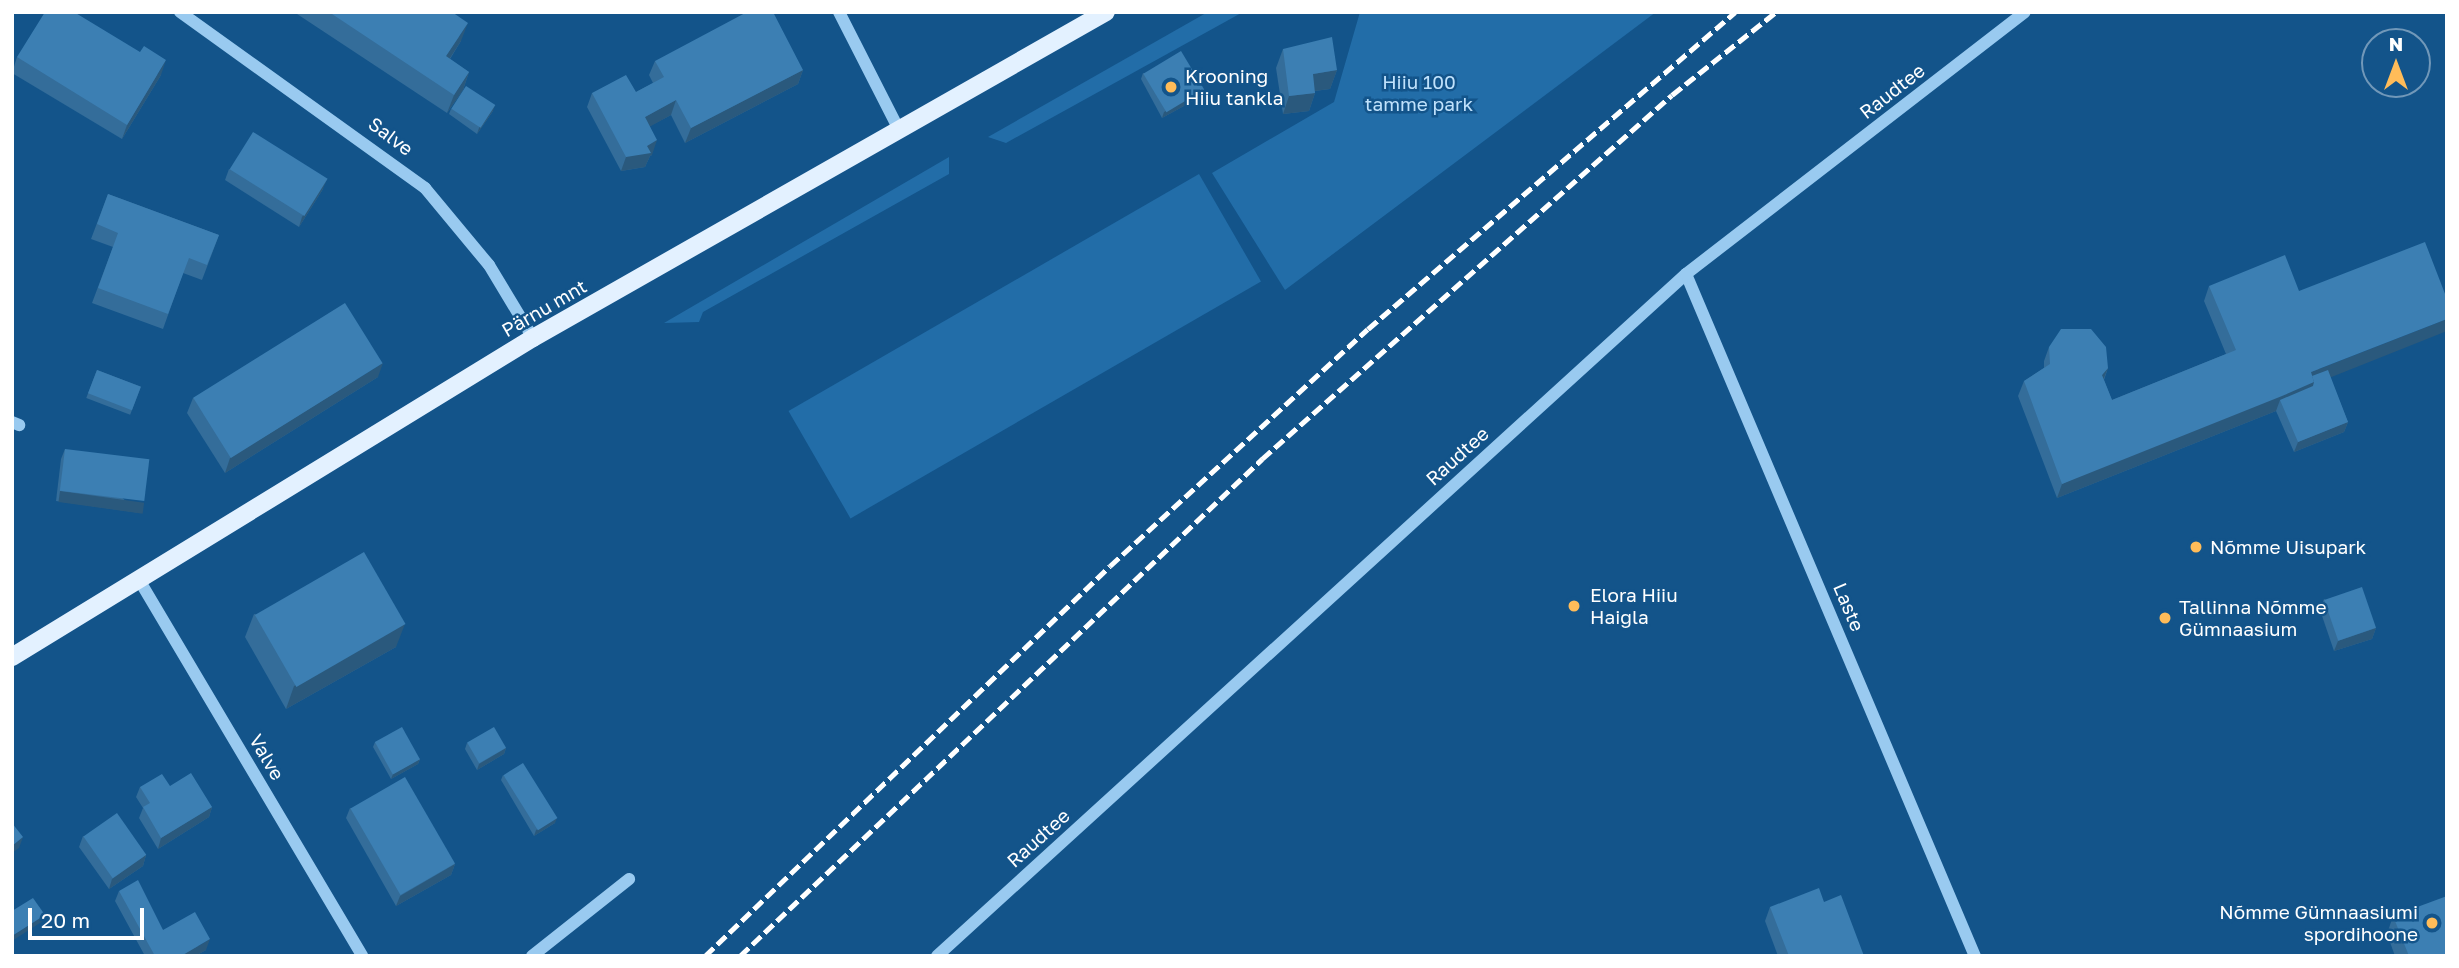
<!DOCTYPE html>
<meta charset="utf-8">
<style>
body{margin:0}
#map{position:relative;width:2459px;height:968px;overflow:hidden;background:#13548a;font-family:"Golos Text",sans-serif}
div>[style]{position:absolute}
.green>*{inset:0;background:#226da8;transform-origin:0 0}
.minor>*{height:12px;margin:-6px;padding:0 6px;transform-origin:6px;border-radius:6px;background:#99caf0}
.major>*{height:18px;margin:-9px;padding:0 9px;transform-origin:9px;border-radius:9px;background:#e3f1ff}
.rail>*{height:5px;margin-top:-2.5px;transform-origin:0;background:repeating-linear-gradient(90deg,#fff 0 12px,transparent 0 17px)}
.wall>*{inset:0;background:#346d9a;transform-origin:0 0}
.shaded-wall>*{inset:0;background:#2a597d;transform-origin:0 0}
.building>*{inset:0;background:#3c7fb3;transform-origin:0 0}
.dots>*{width:19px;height:19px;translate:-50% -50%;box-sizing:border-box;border:4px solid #13548a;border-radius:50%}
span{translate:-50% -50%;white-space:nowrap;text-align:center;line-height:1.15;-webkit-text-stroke:5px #13548a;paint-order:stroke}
.poi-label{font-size:19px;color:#fff}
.left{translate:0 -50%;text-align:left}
.right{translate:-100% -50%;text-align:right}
.park-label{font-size:19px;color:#c0e2fc}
.street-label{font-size:19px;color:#fff}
.frame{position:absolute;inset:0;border:14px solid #fff;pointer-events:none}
.north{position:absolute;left:2361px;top:28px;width:70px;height:70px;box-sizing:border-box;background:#13548a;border:2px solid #7198b9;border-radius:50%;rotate:0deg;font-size:19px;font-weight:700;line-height:28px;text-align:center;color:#fff}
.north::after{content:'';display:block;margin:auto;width:24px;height:32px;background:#ffbc59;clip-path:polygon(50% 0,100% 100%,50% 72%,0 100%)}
.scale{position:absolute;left:28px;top:908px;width:116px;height:32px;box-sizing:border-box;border:4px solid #fff;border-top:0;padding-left:9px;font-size:21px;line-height:24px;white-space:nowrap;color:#fff;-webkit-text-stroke:5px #13548a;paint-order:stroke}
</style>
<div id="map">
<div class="green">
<i style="clip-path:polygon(1243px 12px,1006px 143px,988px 137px,1206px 13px)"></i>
<i style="clip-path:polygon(1360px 12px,1656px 12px,1285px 290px,1212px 173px,1334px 102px)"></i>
<i style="clip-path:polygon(949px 157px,949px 174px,703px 312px,699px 322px,664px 323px)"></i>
<i style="left:1199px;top:174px;width:124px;height:474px;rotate:60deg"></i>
</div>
<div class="minor">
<i style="left:180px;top:12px;width:302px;rotate:35.7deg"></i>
<i style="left:425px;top:188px;width:100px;rotate:50.3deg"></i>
<i style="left:489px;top:265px;width:85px;rotate:58.9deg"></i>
<i style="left:839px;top:12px;width:132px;rotate:63deg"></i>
<i style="left:1686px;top:274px;width:741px;rotate:67.04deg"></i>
<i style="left:12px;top:422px;width:8px;rotate:23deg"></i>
<i style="left:138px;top:578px;width:439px;rotate:59.3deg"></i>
<i style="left:532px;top:956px;width:124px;rotate:-38.4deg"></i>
<i style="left:937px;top:956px;width:1013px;rotate:-42.32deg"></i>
<i style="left:1686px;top:274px;width:428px;rotate:-37.7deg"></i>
</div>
<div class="major">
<i style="left:12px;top:657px;width:611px;rotate:-31.48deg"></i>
<i style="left:533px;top:338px;width:659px;rotate:-29.64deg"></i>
</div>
<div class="rail">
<i style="left:705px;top:956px;width:562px;rotate:-43.92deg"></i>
<i style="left:1110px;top:566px;width:350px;rotate:-42.6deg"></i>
<i style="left:1368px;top:329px;width:485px;rotate:-40.8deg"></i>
<i style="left:740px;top:956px;width:721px;rotate:-43.59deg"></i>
<i style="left:1262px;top:459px;width:548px;rotate:-41.6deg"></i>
<i style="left:1672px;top:95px;width:133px;rotate:-38.6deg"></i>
</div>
<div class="wall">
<i style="clip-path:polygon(294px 12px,452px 12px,461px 41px,450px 59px,469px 72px,463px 90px,447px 113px)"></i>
<i style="clip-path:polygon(1283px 49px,1337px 70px,1330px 89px,1315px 91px,1315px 93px,1309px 111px,1283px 114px,1276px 68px)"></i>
<i style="clip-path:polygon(17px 57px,161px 75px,122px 139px,12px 73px)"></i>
<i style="clip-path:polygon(655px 61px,803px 70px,798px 84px,685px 143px,671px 115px,650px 126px,652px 155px,650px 156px,645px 167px,621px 171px,587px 107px,592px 93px,636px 92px,653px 83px,649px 75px)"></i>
<i style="clip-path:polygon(1143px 73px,1204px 90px,1202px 96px,1162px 118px,1141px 79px)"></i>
<i style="clip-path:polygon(451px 109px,493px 111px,477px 134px,449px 114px)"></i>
<i style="clip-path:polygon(229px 169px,323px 189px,299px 227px,225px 180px)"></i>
<i style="clip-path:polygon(108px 194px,219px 235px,202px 280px,183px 273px,163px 329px,92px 303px,113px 247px,91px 239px)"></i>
<i style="clip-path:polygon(2209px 286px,2330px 377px,2348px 422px,2344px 432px,2294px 452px,2276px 411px,2057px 498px,2018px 396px,2024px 381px,2044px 368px,2044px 361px,2049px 347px,2108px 368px,2104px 380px,2112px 400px,2226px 354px,2204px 301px)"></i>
<i style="left:97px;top:370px;width:47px;height:30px;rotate:21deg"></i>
<i style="clip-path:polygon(378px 377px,225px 473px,187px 413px,193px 398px)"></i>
<i style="clip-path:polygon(65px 449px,140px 513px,56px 501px,61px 459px)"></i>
<i style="clip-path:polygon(2324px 599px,2376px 628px,2372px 639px,2334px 651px,2320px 610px)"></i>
<i style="clip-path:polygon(254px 614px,396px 647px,286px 709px,245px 637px)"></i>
<i style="clip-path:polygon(375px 742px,420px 759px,418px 764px,391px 779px,373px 747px)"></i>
<i style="clip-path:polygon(467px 743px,506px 748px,504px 754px,477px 770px,465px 749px)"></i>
<i style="clip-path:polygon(503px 775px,555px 823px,534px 836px,501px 780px)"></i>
<i style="clip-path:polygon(170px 786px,212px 807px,209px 817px,158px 849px,139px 818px,143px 808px,136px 797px,140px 787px)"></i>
<i style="clip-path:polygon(350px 808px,455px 864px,451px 875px,396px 906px,346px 818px)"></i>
<i style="clip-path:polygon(83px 836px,146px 855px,143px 866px,109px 889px,79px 847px)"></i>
<i style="clip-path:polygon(119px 891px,163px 930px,206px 950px,195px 956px,145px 956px,115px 901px)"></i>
<i style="clip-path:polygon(1824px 902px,1864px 956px,1778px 956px,1765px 921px,1770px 907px)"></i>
<i style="clip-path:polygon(2393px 916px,2447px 956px,2395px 956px,2387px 934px)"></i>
</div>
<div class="shaded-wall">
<i style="clip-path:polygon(468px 23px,461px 41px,439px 75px,446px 56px)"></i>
<i style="clip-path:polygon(166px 60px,161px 75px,122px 139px,127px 125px)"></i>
<i style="clip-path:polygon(803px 70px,798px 84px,685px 143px,691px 128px)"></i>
<i style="clip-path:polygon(1337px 70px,1330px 89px,1306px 92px,1313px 74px)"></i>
<i style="clip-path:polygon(469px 72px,463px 90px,447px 113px,454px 95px)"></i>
<i style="clip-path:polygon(1204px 90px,1202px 96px,1162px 118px,1164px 112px)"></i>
<i style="clip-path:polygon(1315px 93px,1309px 111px,1283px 114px,1289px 96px)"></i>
<i style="clip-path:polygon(676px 100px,671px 115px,640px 132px,645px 117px)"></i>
<i style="clip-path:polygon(495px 105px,493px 111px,477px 134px,479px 128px)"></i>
<i style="clip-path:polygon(657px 140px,652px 155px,650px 156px,645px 167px,621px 171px,626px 157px)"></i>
<i style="clip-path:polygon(327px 179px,323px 189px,299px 227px,302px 217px)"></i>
<i style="clip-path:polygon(2447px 319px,2447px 331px,2314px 384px,2309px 397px,2280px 400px,2276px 411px,2057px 498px,2062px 484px,2311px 372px)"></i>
<i style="clip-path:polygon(383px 363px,378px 377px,225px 473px,230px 458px)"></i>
<i style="clip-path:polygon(2108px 368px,2102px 383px,2102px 375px)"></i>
<i style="clip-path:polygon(2348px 422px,2344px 432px,2294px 452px,2298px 442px)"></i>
<i style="left:60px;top:491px;width:85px;height:11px;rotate:8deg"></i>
<i style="clip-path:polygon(405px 624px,396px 647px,286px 709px,294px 686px)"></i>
<i style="clip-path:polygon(2376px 628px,2372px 639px,2334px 651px,2338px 641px)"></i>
<i style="clip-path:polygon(506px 748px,504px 754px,477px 770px,479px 764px)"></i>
<i style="clip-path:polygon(420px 759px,418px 764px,391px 779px,393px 774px)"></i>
<i style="clip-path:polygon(212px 807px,209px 817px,158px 849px,161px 838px)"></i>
<i style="clip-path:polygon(557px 818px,555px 823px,534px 836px,536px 830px)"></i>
<i style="clip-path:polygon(23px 837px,19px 848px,12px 853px,12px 846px)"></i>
<i style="clip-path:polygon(146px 855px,143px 866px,109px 889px,112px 879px)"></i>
<i style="clip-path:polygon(455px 864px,451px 875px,396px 906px,400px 896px)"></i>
<i style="clip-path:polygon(45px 915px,43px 921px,12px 941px,12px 936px)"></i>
<i style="clip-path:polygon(210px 939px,206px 950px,195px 956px,181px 956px)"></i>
</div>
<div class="building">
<i style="clip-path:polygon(45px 12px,74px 12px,140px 52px,144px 46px,166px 60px,127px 125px,17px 57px)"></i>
<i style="clip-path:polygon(329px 12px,452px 12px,468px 23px,446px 56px,469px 72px,454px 95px)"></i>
<i style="clip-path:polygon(747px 12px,773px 12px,803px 70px,691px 128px,676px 100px,645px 117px,657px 140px,647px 146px,651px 153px,626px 157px,592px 93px,626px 75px,636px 92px,664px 77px,655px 61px)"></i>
<i style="clip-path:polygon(1332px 37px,1337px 70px,1313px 74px,1315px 93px,1289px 96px,1283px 49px)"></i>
<i style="left:1181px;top:51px;width:45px;height:44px;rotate:59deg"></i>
<i style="left:466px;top:86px;width:35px;height:27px;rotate:33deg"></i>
<i style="left:253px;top:132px;width:88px;height:44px;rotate:32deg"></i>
<i style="clip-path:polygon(108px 194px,219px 235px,207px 265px,189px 258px,168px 314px,98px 288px,118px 233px,97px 224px)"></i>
<i style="clip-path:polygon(2425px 242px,2447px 299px,2447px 319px,2311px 372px,2314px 382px,2282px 396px,2062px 484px,2024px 381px,2050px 364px,2049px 347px,2061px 329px,2091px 329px,2106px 347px,2108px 368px,2102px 375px,2112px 400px,2236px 350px,2209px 286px,2285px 255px,2299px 291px)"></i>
<i style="left:345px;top:303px;width:71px;height:179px;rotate:58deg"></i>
<i style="left:97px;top:370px;width:47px;height:25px;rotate:21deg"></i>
<i style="clip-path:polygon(2328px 370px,2348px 422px,2298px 442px,2280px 400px,2313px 386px,2314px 382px,2312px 376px)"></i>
<i style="left:65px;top:449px;width:85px;height:42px;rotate:7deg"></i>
<i style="left:364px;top:552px;width:83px;height:126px;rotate:60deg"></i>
<i style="left:2362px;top:587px;width:43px;height:40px;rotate:71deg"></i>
<i style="left:402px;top:727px;width:37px;height:31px;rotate:61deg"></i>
<i style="left:494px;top:727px;width:24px;height:31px;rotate:60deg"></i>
<i style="left:523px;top:763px;width:65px;height:23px;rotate:58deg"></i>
<i style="clip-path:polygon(191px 773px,212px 807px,161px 838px,143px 807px,150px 803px,140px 787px,162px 774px,170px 786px)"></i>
<i style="left:405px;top:777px;width:100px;height:63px;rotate:60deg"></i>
<i style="left:117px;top:813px;width:51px;height:41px;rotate:55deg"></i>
<i style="clip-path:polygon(12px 823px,23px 837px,12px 846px)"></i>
<i style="clip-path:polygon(138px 880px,163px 930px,195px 912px,210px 939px,181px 956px,155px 956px,119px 891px)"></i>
<i style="clip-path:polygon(1819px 888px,1824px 902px,1841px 895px,1864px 956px,1789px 956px,1770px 907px)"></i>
<i style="clip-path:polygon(2447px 896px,2447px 956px,2409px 956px,2393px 916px)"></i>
<i style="clip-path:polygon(33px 898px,45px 915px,12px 936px,12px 911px)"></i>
</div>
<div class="dots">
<i style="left:1171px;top:87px;background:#ffbc59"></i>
<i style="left:2196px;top:547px;background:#ffbc59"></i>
<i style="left:1574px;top:606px;background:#ffbc59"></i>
<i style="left:2165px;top:618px;background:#ffbc59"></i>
<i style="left:2432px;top:923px;background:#ffbc59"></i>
</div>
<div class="poi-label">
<span class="left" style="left:1185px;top:87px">Krooning<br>Hiiu tankla</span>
<span class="left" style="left:2210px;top:547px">Nõmme Uisupark</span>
<span class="left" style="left:1590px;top:606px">Elora Hiiu<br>Haigla</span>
<span class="left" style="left:2179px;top:618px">Tallinna Nõmme<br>Gümnaasium</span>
<span class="right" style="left:2418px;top:923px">Nõmme Gümnaasiumi<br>spordihoone</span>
</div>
<div class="park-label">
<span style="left:1419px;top:93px">Hiiu 100<br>tamme park</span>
</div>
<div class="street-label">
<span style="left:1892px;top:91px;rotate:-38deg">Raudtee</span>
<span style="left:391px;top:136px;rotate:37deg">Salve</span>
<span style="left:544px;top:308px;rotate:-30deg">Pärnu mnt</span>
<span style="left:1457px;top:456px;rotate:-42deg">Raudtee</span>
<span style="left:1849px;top:607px;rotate:67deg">Laste</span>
<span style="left:267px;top:757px;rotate:60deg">Valve</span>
<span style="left:1038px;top:838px;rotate:-42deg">Raudtee</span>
</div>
<div class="frame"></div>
<div class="north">N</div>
<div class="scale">20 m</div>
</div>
